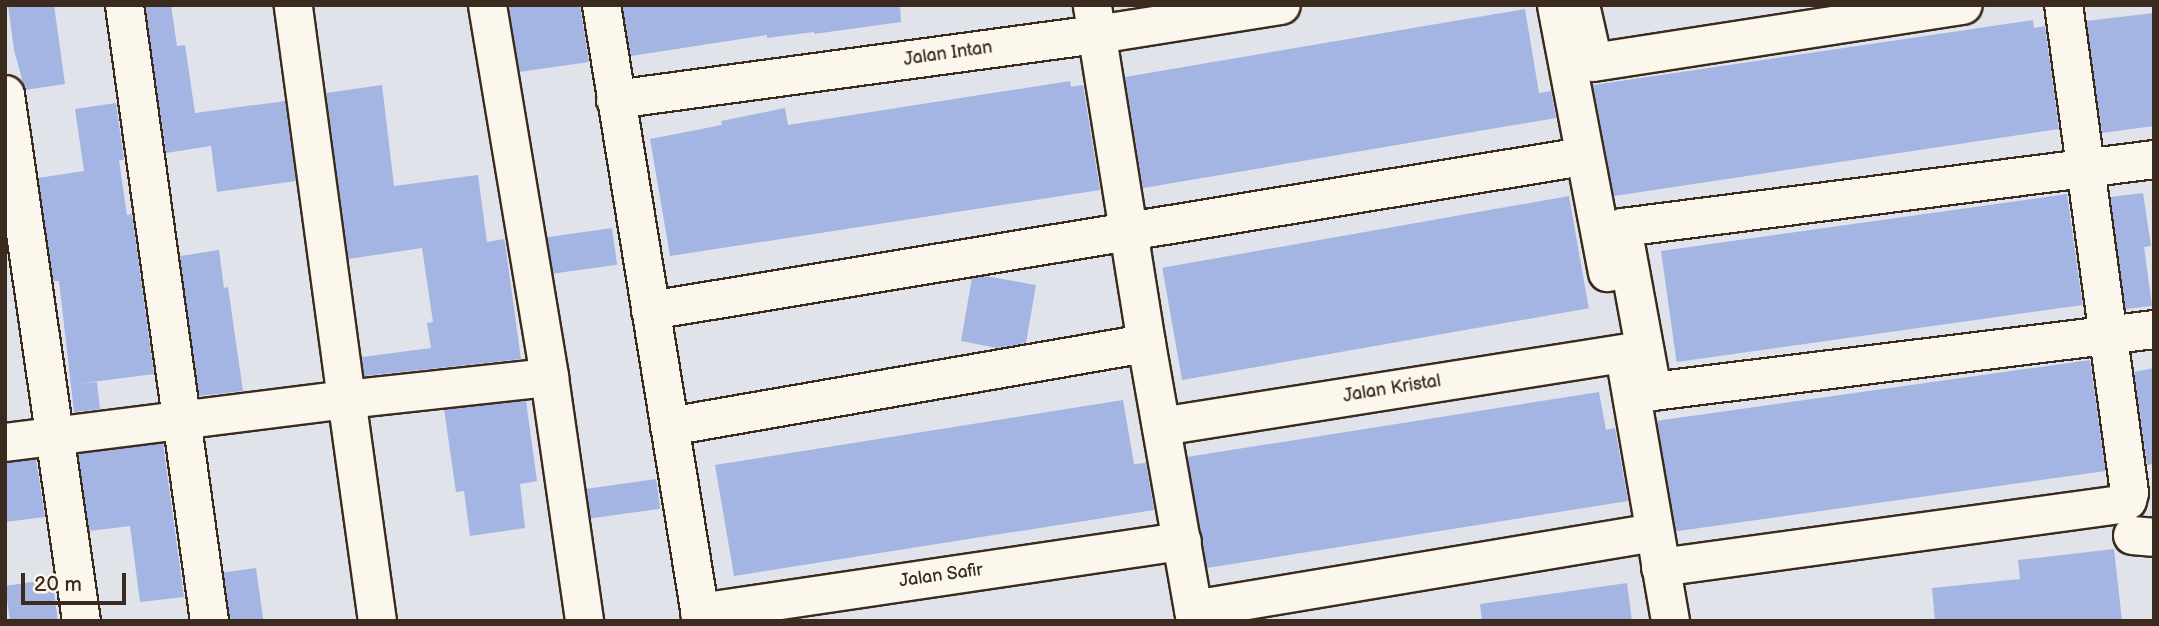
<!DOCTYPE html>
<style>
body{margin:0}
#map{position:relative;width:2159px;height:626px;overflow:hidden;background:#e1e3ea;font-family:"Balsamiq Sans",sans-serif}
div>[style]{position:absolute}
.building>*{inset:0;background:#a4b5e4;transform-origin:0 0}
.roads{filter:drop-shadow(2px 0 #3b2a1e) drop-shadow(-2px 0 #3b2a1e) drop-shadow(0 2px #3b2a1e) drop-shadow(0 -2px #3b2a1e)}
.street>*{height:37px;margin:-18.5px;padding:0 18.5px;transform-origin:18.5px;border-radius:18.5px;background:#fbf7ec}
span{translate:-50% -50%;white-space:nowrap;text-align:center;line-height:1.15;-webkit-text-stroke:5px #fbf7ec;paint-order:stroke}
.street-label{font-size:18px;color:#3b2a1e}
.frame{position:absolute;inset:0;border:7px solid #3b2a1e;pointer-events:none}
.scale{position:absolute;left:21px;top:573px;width:105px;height:32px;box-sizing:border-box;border:4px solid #3b2a1e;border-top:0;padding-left:9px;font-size:21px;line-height:24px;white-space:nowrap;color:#3b2a1e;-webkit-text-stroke:5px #fbf7ec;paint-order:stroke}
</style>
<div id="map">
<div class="building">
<i style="clip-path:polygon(8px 5px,54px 5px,65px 84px,25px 90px,14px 50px)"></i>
<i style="clip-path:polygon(145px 5px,171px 5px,177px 46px,185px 45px,195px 113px,285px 101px,296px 181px,217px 192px,211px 146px,166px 153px)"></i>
<i style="clip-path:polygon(508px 5px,580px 5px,589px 62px,519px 72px)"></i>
<i style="clip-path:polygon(622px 5px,900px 5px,901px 22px,814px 34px,814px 32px,767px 38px,767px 35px,631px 56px)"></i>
<i style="clip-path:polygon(1525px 9px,1539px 93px,1551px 91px,1556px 118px,1143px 188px,1125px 77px)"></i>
<i style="clip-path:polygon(2154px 13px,2154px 126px,2102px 133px,2086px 21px)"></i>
<i style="clip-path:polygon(2033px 20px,2034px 28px,2045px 26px,2059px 129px,1614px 196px,1593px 85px)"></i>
<i style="clip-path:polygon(1070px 81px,1071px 87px,1083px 85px,1100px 190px,670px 256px,650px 139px,722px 125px,721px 121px,785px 108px,788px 125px)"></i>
<i style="clip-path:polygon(382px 85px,394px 186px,478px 175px,487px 242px,504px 239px,505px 243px,521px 359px,364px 376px,362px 357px,431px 348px,427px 323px,433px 322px,422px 248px,348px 259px,326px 93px)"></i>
<i style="clip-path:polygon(116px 103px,124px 160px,119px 160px,127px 215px,132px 214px,154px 374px,76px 384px,97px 382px,100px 409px,74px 412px,59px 281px,53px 281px,38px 178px,84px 171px,75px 109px)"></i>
<i style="clip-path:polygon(2143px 193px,2151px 246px,2144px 247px,2152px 306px,2125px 309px,2110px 197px)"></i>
<i style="left:2067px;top:194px;width:112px;height:410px;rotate:82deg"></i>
<i style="left:1569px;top:196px;width:114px;height:413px;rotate:80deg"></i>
<i style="left:612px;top:228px;width:37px;height:66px;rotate:82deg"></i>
<i style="clip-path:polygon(219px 250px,224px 288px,228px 287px,243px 391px,199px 396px,180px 256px)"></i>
<i style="clip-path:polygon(985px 276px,1036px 285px,1026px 343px,997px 348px,961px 341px,972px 278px)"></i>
<i style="left:2090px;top:360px;width:112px;height:437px;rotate:82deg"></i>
<i style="clip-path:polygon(2154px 368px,2154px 464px,2147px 465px,2134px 372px)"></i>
<i style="clip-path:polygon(1599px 392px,1606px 430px,1615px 428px,1628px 501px,1207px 568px,1187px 457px)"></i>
<i style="clip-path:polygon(1123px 400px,1134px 464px,1146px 463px,1154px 510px,734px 576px,715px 465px)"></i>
<i style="clip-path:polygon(526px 401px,537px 481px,520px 484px,525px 528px,470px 536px,464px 491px,456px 492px,444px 409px)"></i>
<i style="clip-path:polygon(163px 443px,184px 597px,140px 602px,130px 526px,89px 531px,78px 454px)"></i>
<i style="clip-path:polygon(36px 459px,45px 517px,5px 522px,5px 463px)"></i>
<i style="left:656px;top:479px;width:30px;height:71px;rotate:82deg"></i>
<i style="clip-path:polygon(2114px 549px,2122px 621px,1935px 621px,1932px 588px,2020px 579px,2018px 560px)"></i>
<i style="left:256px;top:568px;width:53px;height:33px;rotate:82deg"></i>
<i style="clip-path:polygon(52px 579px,58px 621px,10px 621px,5px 586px)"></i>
<i style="clip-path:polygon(1627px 583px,1632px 621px,1482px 621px,1480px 604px)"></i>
</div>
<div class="roads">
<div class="street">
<i style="left:124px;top:5px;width:622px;rotate:82.14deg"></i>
<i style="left:487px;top:5px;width:377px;rotate:80.5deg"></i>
<i style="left:549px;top:377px;width:246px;rotate:81.8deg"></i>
<i style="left:601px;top:5px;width:624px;rotate:80.78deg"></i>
<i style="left:1556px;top:5px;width:272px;rotate:79.2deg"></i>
<i style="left:1582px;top:13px;width:50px;rotate:77.3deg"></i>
<i style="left:1593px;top:62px;width:374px;rotate:-8.8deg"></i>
<i style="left:5px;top:94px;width:532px;rotate:81.79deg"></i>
<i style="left:615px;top:99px;width:486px;rotate:-7.7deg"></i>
<i style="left:1097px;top:34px;width:186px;rotate:-9deg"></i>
<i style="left:2154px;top:159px;width:536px;rotate:172.72deg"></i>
<i style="left:1622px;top:227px;width:167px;rotate:79.6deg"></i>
<i style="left:1652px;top:391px;width:506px;rotate:-7.04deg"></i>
<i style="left:650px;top:310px;width:945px;rotate:-9.38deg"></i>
<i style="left:1146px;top:343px;width:282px;rotate:80deg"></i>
<i style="left:1625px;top:360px;width:265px;rotate:80.2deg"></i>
<i style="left:669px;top:426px;width:484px;rotate:-9.9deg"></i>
<i style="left:1146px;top:343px;width:342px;rotate:-99.1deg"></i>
<i style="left:1161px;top:426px;width:469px;rotate:-9deg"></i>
<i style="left:5px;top:442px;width:344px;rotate:-7.2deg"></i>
<i style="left:346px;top:399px;width:398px;rotate:-97.7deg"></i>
<i style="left:2132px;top:535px;width:22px;rotate:5deg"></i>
<i style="left:1660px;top:567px;width:464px;rotate:-7.8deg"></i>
<i style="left:2120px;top:504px;width:8px;rotate:-30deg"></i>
<i style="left:2127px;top:500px;width:8px;rotate:-76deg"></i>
<i style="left:2129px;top:492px;width:491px;rotate:-97.7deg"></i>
<i style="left:1193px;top:609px;width:467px;rotate:-9.5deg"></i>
<i style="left:699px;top:612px;width:488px;rotate:-8.4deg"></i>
<i style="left:377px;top:621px;width:224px;rotate:-97.9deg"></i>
<i style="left:346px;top:399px;width:204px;rotate:-6.2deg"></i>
</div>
</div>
<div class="street-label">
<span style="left:948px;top:54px;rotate:-8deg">Jalan Intan</span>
<span style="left:1392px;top:389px;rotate:-9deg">Jalan Kristal</span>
<span style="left:941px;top:576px;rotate:-8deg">Jalan Safir</span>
</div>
<div class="frame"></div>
<div class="scale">20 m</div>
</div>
